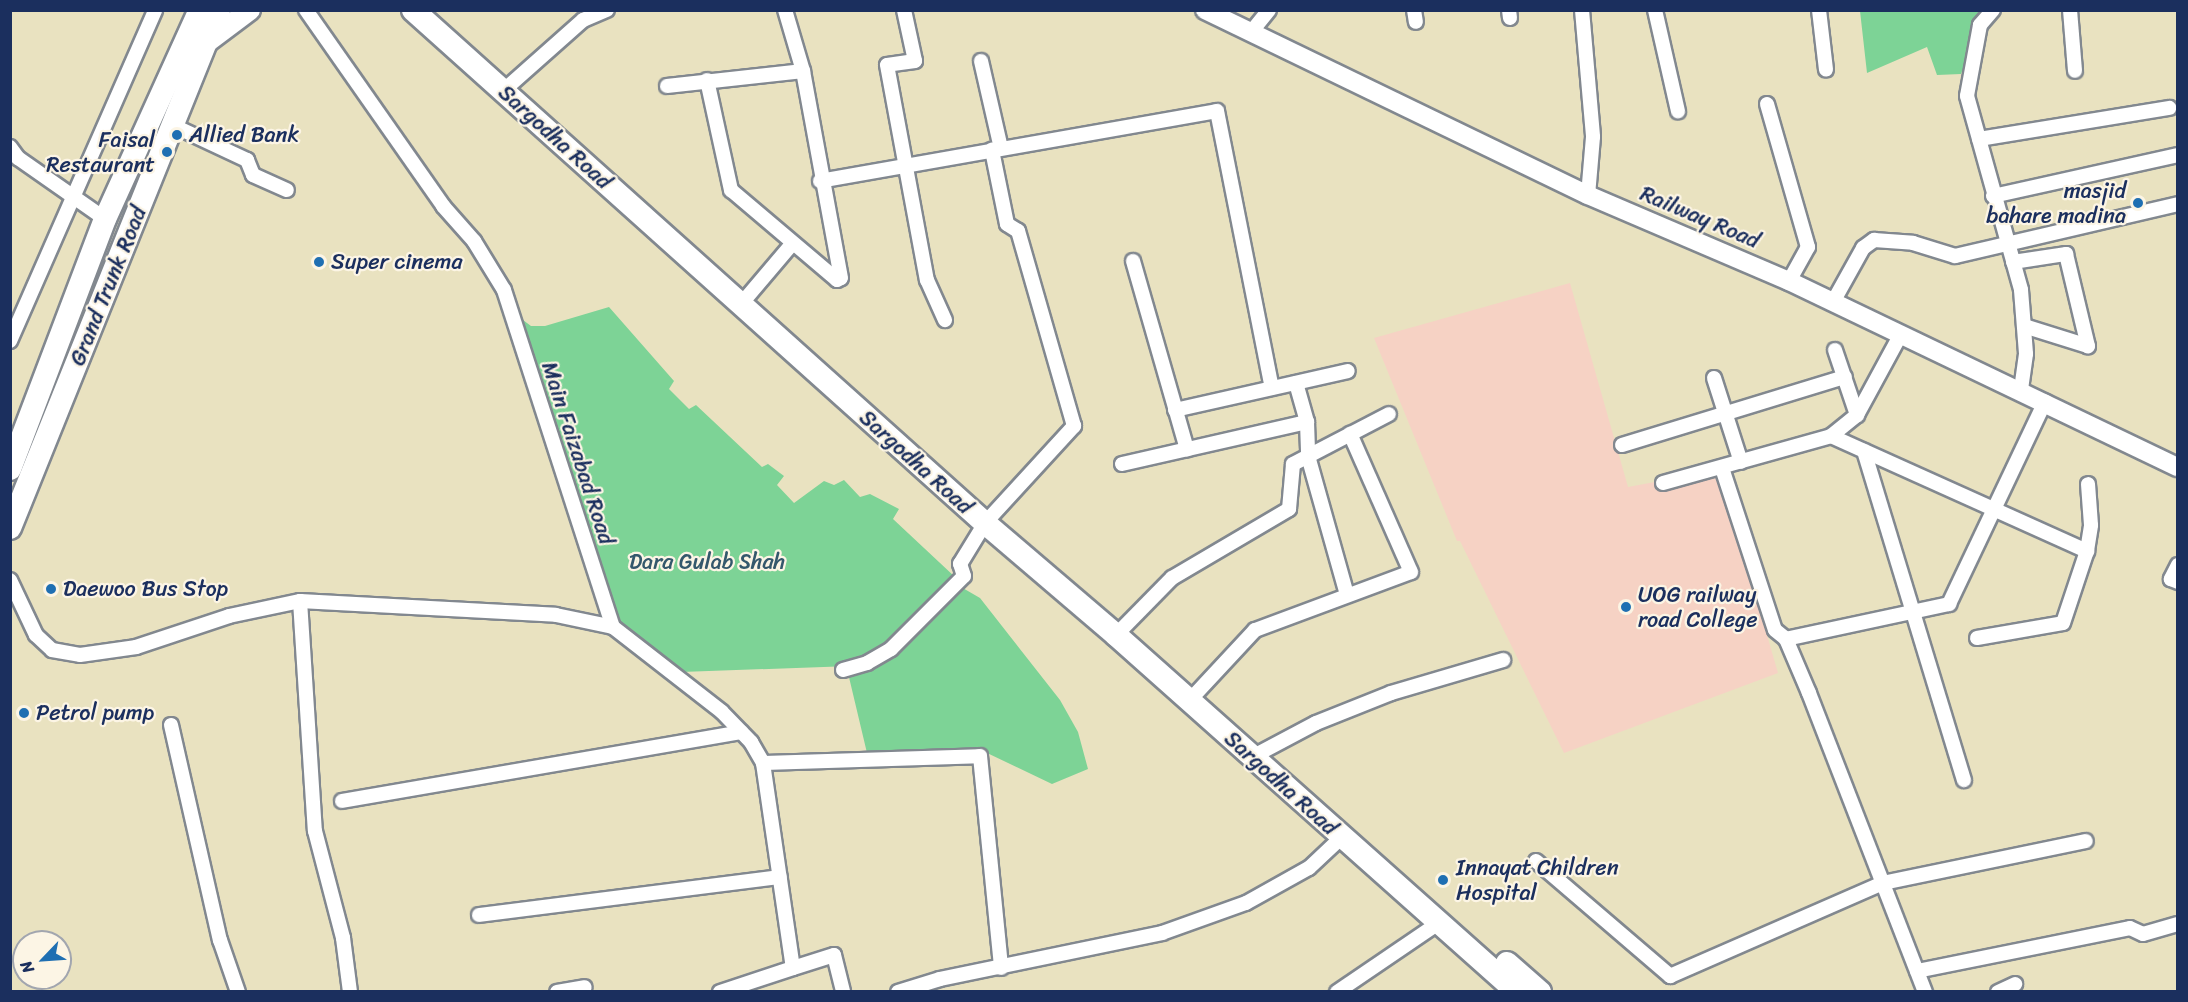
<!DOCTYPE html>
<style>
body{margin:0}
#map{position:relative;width:2188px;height:1002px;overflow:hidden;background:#e9e2c0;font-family:Sriracha,sans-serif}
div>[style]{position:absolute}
.built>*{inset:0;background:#f6d2c4}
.green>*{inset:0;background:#7dd396}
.roads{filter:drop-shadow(2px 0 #82888f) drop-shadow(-2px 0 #82888f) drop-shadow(0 2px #82888f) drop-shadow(0 -2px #82888f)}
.minor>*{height:14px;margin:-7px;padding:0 7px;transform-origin:7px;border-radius:7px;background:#fff}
.tertiary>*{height:18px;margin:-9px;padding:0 9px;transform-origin:9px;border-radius:9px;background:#fff}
.secondary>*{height:20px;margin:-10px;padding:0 10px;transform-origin:10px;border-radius:10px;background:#fff}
.primary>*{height:22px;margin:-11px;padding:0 11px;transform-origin:11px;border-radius:11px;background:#fff}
.dots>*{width:16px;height:16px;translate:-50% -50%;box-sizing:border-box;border:3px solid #fcf5e5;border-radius:50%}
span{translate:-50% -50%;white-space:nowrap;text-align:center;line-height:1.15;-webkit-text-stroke:4.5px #fcf5e5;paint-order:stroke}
.poi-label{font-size:22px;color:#1b2f5e}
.left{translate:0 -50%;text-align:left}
.right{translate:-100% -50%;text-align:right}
.street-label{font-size:22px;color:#1b2f5e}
.park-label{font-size:22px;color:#34586c}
.frame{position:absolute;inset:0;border:12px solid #1b2f5e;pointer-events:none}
.north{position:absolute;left:12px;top:930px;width:60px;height:60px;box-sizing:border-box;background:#fcf5e5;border:2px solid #a2a6af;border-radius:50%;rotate:245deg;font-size:16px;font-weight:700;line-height:24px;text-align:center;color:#1b2f5e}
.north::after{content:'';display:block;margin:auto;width:21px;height:27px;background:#1f6fb2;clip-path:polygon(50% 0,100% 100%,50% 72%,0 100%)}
</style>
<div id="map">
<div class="built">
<i style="clip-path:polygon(1570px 283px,1628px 487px,1719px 470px,1778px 673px,1564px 753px,1460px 541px,1457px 541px,1374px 338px)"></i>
</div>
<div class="green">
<i style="clip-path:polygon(1985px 10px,1961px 74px,1937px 75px,1927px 47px,1867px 73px,1860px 11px)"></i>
<i style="clip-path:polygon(609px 307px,674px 381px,669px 389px,689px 409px,696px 405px,762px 467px,768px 464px,784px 476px,777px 485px,794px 503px,824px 481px,834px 485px,844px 480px,860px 497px,870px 494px,899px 509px,893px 519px,955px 577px,889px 646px,851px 666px,681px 672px,619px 622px,519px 317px,531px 326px,545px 326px)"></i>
<i style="clip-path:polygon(961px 587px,980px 598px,1060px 700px,1078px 732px,1088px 769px,1052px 784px,985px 752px,867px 753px,848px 673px,872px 669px,888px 660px)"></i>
</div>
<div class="roads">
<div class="minor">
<i style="left:306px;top:10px;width:239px;rotate:55deg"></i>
<i style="left:443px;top:206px;width:47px;rotate:48.5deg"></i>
<i style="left:474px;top:241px;width:57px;rotate:58.5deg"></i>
<i style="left:504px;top:290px;width:354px;rotate:72.1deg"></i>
<i style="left:613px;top:627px;width:138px;rotate:37.9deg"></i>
<i style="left:722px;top:712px;width:42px;rotate:46deg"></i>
<i style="left:751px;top:742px;width:24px;rotate:60deg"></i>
<i style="left:763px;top:763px;width:207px;rotate:81.7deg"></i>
<i style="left:793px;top:968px;width:77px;rotate:161.8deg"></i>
<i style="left:904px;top:10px;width:52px;rotate:77.8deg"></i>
<i style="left:915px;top:61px;width:28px;rotate:172deg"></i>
<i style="left:887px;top:65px;width:219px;rotate:79.5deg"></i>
<i style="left:927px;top:280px;width:44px;rotate:65.8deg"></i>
<i style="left:1414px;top:10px;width:12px;rotate:81deg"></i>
<i style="left:1509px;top:10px;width:8px;rotate:83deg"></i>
<i style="left:1582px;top:10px;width:127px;rotate:85deg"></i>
<i style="left:1593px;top:137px;width:58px;rotate:94.9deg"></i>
<i style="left:1655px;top:10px;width:104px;rotate:77.2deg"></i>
<i style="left:1819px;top:10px;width:60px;rotate:83.3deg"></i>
<i style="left:1993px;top:10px;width:20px;rotate:131deg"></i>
<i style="left:1980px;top:25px;width:72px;rotate:100.4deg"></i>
<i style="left:1967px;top:96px;width:201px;rotate:74.4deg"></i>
<i style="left:2021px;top:290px;width:64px;rotate:85.5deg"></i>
<i style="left:2026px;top:354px;width:36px;rotate:98deg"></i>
<i style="left:2070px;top:10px;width:61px;rotate:85.3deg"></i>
<i style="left:1252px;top:31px;width:27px;rotate:-51deg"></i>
<i style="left:981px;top:61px;width:89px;rotate:77.1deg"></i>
<i style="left:707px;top:80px;width:113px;rotate:77.7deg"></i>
<i style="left:731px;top:190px;width:139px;rotate:40.3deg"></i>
<i style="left:837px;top:280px;width:4px;rotate:-27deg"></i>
<i style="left:841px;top:278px;width:210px;rotate:-100.4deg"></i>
<i style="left:803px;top:71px;width:64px;rotate:-106.4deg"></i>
<i style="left:667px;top:86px;width:137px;rotate:-6.3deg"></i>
<i style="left:503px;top:91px;width:107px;rotate:-41.6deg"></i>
<i style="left:583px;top:20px;width:26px;rotate:-23deg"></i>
<i style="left:1767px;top:104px;width:149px;rotate:74deg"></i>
<i style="left:1808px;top:247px;width:39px;rotate:119deg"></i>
<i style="left:172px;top:125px;width:83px;rotate:25deg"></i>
<i style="left:247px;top:160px;width:16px;rotate:68deg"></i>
<i style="left:253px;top:175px;width:37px;rotate:24deg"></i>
<i style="left:1979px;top:139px;width:193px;rotate:-9.3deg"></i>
<i style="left:10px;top:147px;width:14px;rotate:54deg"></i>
<i style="left:18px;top:158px;width:106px;rotate:35deg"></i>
<i style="left:820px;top:181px;width:403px;rotate:-10deg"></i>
<i style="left:1217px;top:111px;width:282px;rotate:78.8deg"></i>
<i style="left:1993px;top:196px;width:189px;rotate:-12.5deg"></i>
<i style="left:1133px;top:261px;width:196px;rotate:74deg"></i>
<i style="left:2013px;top:262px;width:54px;rotate:-8.6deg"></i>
<i style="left:2066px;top:254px;width:95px;rotate:76.6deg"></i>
<i style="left:2088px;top:346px;width:67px;rotate:-162.6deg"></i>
<i style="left:1833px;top:302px;width:62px;rotate:-60.9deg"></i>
<i style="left:1863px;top:248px;width:14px;rotate:-36deg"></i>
<i style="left:1874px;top:240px;width:39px;rotate:4deg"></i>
<i style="left:1913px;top:243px;width:44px;rotate:17.2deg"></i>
<i style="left:1955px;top:256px;width:229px;rotate:-13.1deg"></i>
<i style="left:742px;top:303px;width:77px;rotate:-49.7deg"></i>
<i style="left:10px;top:341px;width:361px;rotate:-66.3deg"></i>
<i style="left:1835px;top:350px;width:69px;rotate:71.3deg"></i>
<i style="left:1714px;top:378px;width:88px;rotate:72.2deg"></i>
<i style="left:1296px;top:383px;width:41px;rotate:74.2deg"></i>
<i style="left:1307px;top:422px;width:34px;rotate:88deg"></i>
<i style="left:1308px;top:456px;width:144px;rotate:74.3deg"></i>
<i style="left:1175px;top:410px;width:177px;rotate:-12.7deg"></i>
<i style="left:1831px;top:436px;width:281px;rotate:24.2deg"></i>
<i style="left:1622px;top:445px;width:233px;rotate:-17deg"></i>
<i style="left:1864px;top:451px;width:344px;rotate:73.1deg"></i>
<i style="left:1122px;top:464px;width:190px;rotate:-12.8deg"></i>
<i style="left:1722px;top:468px;width:170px;rotate:71.9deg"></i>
<i style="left:1775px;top:630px;width:14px;rotate:39deg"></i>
<i style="left:1786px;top:639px;width:59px;rotate:66.9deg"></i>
<i style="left:1809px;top:693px;width:321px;rotate:68.8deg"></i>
<i style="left:1663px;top:483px;width:174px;rotate:-15.6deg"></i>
<i style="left:1831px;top:436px;width:33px;rotate:-39deg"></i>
<i style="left:1857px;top:415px;width:92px;rotate:-61.5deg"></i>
<i style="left:2178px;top:565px;width:16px;rotate:117deg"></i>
<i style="left:2171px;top:579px;width:8px;rotate:23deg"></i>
<i style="left:10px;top:580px;width:61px;rotate:64.7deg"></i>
<i style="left:36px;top:635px;width:22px;rotate:43deg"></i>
<i style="left:52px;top:650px;width:28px;rotate:10deg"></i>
<i style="left:80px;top:655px;width:57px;rotate:-8.1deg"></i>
<i style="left:136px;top:647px;width:98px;rotate:-18.4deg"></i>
<i style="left:229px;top:616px;width:73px;rotate:-11.9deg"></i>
<i style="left:300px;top:601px;width:256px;rotate:3.1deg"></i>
<i style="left:556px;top:615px;width:58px;rotate:11.9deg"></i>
<i style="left:300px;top:601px;width:230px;rotate:86.3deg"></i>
<i style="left:315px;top:831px;width:111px;rotate:75.3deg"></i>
<i style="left:343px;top:938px;width:54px;rotate:82.6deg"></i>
<i style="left:1116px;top:635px;width:80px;rotate:-45.5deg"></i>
<i style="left:1172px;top:578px;width:136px;rotate:-30.5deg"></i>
<i style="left:1289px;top:509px;width:45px;rotate:-84.9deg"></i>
<i style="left:1293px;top:464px;width:108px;rotate:-27.5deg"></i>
<i style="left:1977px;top:638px;width:87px;rotate:-9.9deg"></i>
<i style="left:2063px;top:623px;width:76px;rotate:-71.6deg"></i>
<i style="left:2087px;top:551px;width:26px;rotate:-81deg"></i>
<i style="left:2091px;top:525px;width:41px;rotate:-94.2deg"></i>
<i style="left:1786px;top:639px;width:167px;rotate:-12.1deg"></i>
<i style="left:1949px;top:604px;width:224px;rotate:-64.6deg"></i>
<i style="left:843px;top:670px;width:25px;rotate:-16deg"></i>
<i style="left:867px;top:663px;width:28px;rotate:-30deg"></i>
<i style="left:891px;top:649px;width:103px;rotate:-45deg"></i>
<i style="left:964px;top:576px;width:13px;rotate:-108deg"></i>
<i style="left:960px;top:564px;width:48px;rotate:-58.6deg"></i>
<i style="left:985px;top:523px;width:132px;rotate:-47.5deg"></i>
<i style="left:1074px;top:426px;width:203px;rotate:-106deg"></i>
<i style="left:1018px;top:231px;width:13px;rotate:-148deg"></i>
<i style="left:1007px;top:224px;width:76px;rotate:-101.5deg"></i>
<i style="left:1189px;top:701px;width:97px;rotate:-47.1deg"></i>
<i style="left:1255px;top:630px;width:166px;rotate:-20.4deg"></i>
<i style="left:1411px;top:572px;width:151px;rotate:-113.8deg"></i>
<i style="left:171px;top:725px;width:221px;rotate:77.2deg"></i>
<i style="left:220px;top:940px;width:55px;rotate:70.9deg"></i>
<i style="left:1252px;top:757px;width:72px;rotate:-28deg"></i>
<i style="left:1316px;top:723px;width:81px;rotate:-21.8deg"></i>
<i style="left:1391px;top:693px;width:117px;rotate:-16.4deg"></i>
<i style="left:763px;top:763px;width:217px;rotate:-1.8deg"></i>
<i style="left:980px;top:756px;width:213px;rotate:84.3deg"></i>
<i style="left:342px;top:801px;width:405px;rotate:-9.8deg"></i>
<i style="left:1536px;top:861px;width:177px;rotate:40.6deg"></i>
<i style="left:1670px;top:976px;width:232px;rotate:-23.6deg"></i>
<i style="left:1883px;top:883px;width:207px;rotate:-11.7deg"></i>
<i style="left:479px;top:915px;width:303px;rotate:-7.2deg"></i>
<i style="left:793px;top:968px;width:43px;rotate:-17.6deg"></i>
<i style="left:834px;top:955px;width:38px;rotate:76deg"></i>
<i style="left:1917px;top:971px;width:217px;rotate:-11.4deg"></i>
<i style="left:2130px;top:928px;width:14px;rotate:25deg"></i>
<i style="left:2143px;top:934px;width:36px;rotate:-16deg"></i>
<i style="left:557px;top:992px;width:28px;rotate:-10deg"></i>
<i style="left:898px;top:992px;width:44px;rotate:-17.2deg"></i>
<i style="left:940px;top:979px;width:227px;rotate:-11.7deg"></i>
<i style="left:1162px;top:933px;width:89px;rotate:-19.7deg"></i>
<i style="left:1246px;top:903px;width:72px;rotate:-29.1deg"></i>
<i style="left:1309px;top:868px;width:45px;rotate:-43.2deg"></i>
<i style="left:1337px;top:992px;width:114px;rotate:-34.2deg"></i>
<i style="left:1998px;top:992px;width:19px;rotate:-25deg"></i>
</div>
<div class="tertiary">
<i style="left:1205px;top:10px;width:425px;rotate:25.8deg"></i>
<i style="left:1588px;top:195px;width:219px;rotate:23.2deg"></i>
<i style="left:1789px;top:281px;width:431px;rotate:25.6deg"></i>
</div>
<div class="secondary">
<i style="left:206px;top:43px;width:55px;rotate:-36.9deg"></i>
</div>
<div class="primary">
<i style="left:413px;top:10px;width:768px;rotate:41.89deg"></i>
<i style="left:985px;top:523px;width:172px;rotate:40.5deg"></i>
<i style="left:1116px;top:635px;width:537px;rotate:41.68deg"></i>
<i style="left:10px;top:469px;width:267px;rotate:-69.2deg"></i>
<i style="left:105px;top:219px;width:230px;rotate:-65.6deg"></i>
<i style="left:10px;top:528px;width:559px;rotate:-68.03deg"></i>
<i style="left:1507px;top:963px;width:44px;rotate:41.3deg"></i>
</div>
</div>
<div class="dots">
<i style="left:177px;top:135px;background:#1f6fb2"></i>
<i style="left:167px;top:152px;background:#1f6fb2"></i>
<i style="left:2138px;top:203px;background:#1f6fb2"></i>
<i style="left:319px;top:262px;background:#1f6fb2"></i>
<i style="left:51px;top:589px;background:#1f6fb2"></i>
<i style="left:1626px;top:607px;background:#1f6fb2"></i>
<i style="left:24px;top:713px;background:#1f6fb2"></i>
<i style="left:1443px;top:880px;background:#1f6fb2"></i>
</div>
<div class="poi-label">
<span class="left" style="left:189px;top:135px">Allied Bank</span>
<span class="right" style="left:155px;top:152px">Faisal<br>Restaurant</span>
<span class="right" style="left:2126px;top:203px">masjid<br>bahare madina</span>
<span class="left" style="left:331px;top:262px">Super cinema</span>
<span class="left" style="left:63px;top:589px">Daewoo Bus Stop</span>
<span class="left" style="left:1638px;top:607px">UOG railway<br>road College</span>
<span class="left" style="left:36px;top:713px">Petrol pump</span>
<span class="left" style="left:1456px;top:880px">Innayat Children<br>Hospital</span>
</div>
<div class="street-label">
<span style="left:555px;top:137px;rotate:42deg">Sargodha Road</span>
<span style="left:1700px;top:217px;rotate:23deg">Railway Road</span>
<span style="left:108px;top:286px;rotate:-68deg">Grand Trunk Road</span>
<span style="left:578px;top:453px;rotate:72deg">Main Faizabad Road</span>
<span style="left:916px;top:462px;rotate:42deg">Sargodha Road</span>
<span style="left:1281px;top:783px;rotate:42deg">Sargodha Road</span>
</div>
<div class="park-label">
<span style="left:707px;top:562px">Dara Gulab Shah</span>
</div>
<div class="frame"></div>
<div class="north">N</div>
</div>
